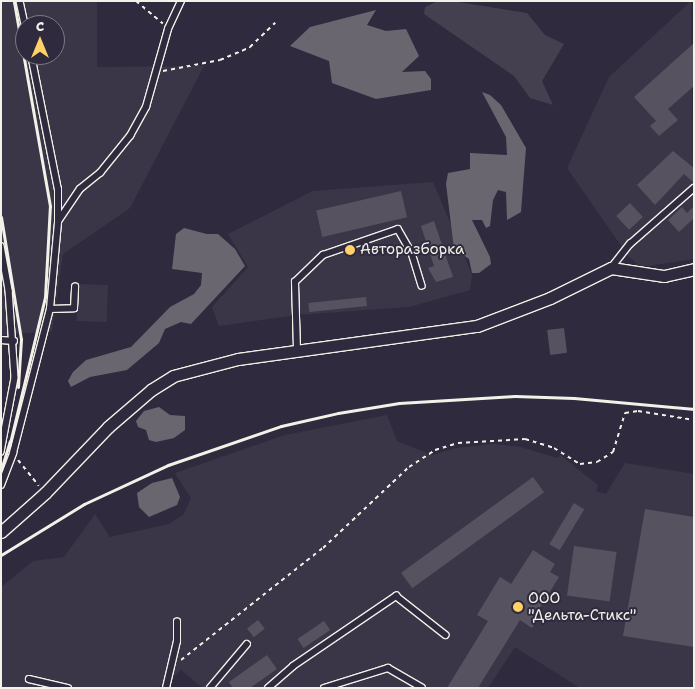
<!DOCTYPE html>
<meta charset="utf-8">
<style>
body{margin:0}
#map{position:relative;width:695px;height:689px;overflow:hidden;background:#2f2a3d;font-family:"Shantell Sans",sans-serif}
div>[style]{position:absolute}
.built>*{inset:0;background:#3b3647;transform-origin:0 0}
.green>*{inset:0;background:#454050}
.water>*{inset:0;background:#6a6670}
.building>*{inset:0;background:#56525f;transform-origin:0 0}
.path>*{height:2px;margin-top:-1px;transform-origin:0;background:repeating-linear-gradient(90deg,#f4f1e8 0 4px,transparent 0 8px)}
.roads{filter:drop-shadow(1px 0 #f4f1e8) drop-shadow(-1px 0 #f4f1e8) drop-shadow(0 1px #f4f1e8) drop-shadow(0 -1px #f4f1e8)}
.service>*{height:5.5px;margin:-2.75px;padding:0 2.75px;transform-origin:2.75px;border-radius:2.75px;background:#2f2a3d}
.minor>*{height:11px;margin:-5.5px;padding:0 5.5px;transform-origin:5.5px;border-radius:5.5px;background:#2f2a3d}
.rail>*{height:3px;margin:-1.5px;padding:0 1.5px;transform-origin:1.5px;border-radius:1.5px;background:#f4f1e8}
.dots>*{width:14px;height:14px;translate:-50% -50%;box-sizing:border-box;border:2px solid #2f2a3d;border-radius:50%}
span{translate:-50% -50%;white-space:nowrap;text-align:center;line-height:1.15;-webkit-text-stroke:4px #2f2a3d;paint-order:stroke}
.poi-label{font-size:15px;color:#f4f1e8}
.left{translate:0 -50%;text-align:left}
.frame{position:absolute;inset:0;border:2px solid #f4f1e8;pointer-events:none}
.north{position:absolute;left:15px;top:15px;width:50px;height:50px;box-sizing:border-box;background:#2f2a3d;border:1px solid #7e7a81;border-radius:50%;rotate:0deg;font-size:14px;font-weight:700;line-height:20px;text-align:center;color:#f4f1e8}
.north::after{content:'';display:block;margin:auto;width:18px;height:22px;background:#ffd166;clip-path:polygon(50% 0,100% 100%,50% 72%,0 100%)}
</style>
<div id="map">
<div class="built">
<i style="clip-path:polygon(evenodd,1px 1px,97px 1px,97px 67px,204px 66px,130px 208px,63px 254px,52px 331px,1px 335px,1px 1px,25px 25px,55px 25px,55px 55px,25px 55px,25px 25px)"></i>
<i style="clip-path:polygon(691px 1px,694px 259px,641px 267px,629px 257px,567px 168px,609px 77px)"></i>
<i style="clip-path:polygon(433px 182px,472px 275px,470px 290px,409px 307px,296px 315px,219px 326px,212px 307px,248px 267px,228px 234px,313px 191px)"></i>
<i style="left:78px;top:284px;width:30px;height:37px;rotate:2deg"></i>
<i style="clip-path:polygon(387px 415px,397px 441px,432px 455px,456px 448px,493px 444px,521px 447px,557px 458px,560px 455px,598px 485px,596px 491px,606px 494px,625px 463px,694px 474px,694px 688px,580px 688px,515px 647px,488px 688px,203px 688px,181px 670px,158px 688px,1px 688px,1px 587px,33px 561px,64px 557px,95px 514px,110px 537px,169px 524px,184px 514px,191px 498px,175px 473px,285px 435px)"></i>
</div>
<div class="green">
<i style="clip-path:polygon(436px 2px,458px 2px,527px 13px,545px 35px,564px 44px,542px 81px,553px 105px,530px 98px,514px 76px,424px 14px,425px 7px)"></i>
</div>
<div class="water">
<i style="clip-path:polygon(376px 10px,367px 25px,386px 31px,406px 29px,419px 56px,402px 72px,425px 71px,431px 79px,431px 90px,376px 99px,332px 83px,329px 61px,290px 46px,310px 27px)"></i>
<i style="clip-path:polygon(482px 92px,490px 95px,501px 105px,526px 148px,521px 212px,507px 220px,506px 192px,498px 190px,493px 200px,490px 226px,486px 228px,482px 220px,472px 220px,490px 257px,491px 264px,479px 273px,472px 273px,469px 259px,454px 249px,446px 184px,448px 173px,470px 169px,470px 153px,507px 155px,506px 137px)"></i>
<i style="clip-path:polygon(184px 228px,207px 234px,218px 234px,235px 249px,245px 266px,191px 324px,181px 322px,165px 329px,159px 343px,127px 370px,90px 377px,71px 387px,68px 381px,73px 372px,86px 360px,131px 347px,170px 307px,194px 294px,201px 285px,202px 273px,172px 269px,176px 234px)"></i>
<i style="clip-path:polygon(159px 407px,170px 415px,185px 416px,185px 430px,174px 438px,156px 442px,149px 440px,146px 430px,138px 427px,136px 421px,144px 411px)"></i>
<i style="clip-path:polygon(172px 478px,180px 497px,177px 505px,149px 517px,139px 507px,137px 493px,152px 483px)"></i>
</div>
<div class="building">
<i style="clip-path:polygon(694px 43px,694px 86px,668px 109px,678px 120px,659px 136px,650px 126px,656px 121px,634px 97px)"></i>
<i style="clip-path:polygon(673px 151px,694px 168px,694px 183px,684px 174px,655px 205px,637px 185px)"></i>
<i style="left:401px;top:191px;width:27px;height:87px;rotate:77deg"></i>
<i style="left:630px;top:203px;width:19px;height:19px;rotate:47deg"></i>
<i style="clip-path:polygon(694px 206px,694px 218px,679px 232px,668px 220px,682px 207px,687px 213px)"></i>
<i style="clip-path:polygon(434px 221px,453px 277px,436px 282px,428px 268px,434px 266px,421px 226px)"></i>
<i style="left:366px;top:297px;width:9px;height:58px;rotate:84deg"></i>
<i style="left:564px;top:328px;width:25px;height:17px;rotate:83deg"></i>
<i style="left:533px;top:477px;width:19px;height:163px;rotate:54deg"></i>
<i style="left:574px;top:503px;width:12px;height:48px;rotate:31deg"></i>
<i style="clip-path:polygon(645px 509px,694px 517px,694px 647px,623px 636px)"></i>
<i style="left:574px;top:546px;width:43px;height:50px;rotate:8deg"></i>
<i style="clip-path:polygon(533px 550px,555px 564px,550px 572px,559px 577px,538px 611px,541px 613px,532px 628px,520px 620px,478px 688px,447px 688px,488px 621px,477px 615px,500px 577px,511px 584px)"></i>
<i style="left:258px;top:620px;width:11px;height:14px;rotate:52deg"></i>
<i style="left:324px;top:621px;width:11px;height:32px;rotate:56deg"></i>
<i style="clip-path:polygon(267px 655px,277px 669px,250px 688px,233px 688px,229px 682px)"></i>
</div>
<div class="path">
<i style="left:136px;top:1px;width:35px;rotate:40deg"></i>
<i style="left:163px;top:71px;width:58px;rotate:-10.9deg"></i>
<i style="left:220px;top:60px;width:33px;rotate:-23deg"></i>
<i style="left:250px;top:47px;width:35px;rotate:-44deg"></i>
<i style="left:18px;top:460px;width:33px;rotate:51deg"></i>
<i style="left:181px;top:660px;width:181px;rotate:-38.3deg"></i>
<i style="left:323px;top:548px;width:118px;rotate:-43.3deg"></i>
<i style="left:409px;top:467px;width:31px;rotate:-33deg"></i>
<i style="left:435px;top:450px;width:24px;rotate:-17deg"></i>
<i style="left:458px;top:443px;width:67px;rotate:-3.4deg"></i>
<i style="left:525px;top:439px;width:30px;rotate:17deg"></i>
<i style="left:554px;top:448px;width:31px;rotate:32deg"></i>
<i style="left:580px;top:464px;width:17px;rotate:-7deg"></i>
<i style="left:597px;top:462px;width:19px;rotate:-32deg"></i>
<i style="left:613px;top:452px;width:41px;rotate:-72.9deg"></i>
<i style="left:625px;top:413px;width:13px;rotate:-9deg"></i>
<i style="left:638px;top:411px;width:57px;rotate:9.1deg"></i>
</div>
<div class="roads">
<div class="service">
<i style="left:20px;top:1px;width:25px;rotate:78deg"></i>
<i style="left:59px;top:220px;width:37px;rotate:-56deg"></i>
<i style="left:80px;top:189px;width:26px;rotate:-39deg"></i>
<i style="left:100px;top:173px;width:48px;rotate:-51deg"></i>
<i style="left:130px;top:136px;width:33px;rotate:-61deg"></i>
<i style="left:146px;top:107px;width:81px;rotate:-74.2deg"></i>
<i style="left:168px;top:29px;width:31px;rotate:-65deg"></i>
<i style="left:1px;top:246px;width:45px;rotate:79.7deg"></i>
<i style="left:9px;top:290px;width:88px;rotate:86.1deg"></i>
<i style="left:15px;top:378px;width:75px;rotate:100.7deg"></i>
<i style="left:611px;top:268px;width:31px;rotate:-52deg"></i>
<i style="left:630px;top:244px;width:85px;rotate:-41.2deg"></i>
<i style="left:50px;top:309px;width:24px;rotate:-2deg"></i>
<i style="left:74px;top:308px;width:21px;rotate:-87deg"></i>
<i style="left:1px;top:340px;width:13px;rotate:4deg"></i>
<i style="left:297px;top:350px;width:68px;rotate:-91.7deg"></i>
<i style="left:295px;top:282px;width:39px;rotate:-44deg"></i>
<i style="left:323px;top:255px;width:79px;rotate:-19.1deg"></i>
<i style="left:398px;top:229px;width:28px;rotate:60deg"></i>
<i style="left:412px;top:253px;width:34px;rotate:73deg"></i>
<i style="left:1px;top:485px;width:34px;rotate:-69deg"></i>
<i style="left:13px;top:453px;width:149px;rotate:-75.6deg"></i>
<i style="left:50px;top:309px;width:87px;rotate:-84.7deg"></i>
<i style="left:58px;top:222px;width:32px;rotate:-90deg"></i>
<i style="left:58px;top:190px;width:138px;rotate:-101.3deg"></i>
<i style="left:29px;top:679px;width:40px;rotate:13deg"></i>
<i style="left:166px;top:688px;width:48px;rotate:-76.8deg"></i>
<i style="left:177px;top:641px;width:19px;rotate:-90deg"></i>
<i style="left:210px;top:688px;width:57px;rotate:-49.9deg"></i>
<i style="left:268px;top:688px;width:33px;rotate:-41deg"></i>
<i style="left:293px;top:666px;width:125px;rotate:-34.2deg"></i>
<i style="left:396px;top:596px;width:63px;rotate:38deg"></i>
<i style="left:324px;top:688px;width:67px;rotate:-17.4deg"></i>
<i style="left:388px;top:668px;width:39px;rotate:30deg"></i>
</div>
<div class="minor">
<i style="left:1px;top:532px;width:59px;rotate:-41.6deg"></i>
<i style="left:45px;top:493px;width:91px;rotate:-46.3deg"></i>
<i style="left:108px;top:427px;width:57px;rotate:-40.7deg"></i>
<i style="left:151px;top:390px;width:26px;rotate:-32deg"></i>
<i style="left:173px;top:376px;width:67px;rotate:-14.7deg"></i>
<i style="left:238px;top:359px;width:241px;rotate:-7.9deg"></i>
<i style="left:477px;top:326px;width:78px;rotate:-21deg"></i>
<i style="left:550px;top:298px;width:68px;rotate:-26.2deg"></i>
<i style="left:611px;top:268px;width:54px;rotate:8.6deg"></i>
<i style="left:664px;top:276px;width:31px;rotate:-13deg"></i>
</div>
</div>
<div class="rail">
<i style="left:1px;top:217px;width:124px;rotate:80.7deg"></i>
<i style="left:21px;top:339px;width:48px;rotate:93.6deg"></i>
<i style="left:9px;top:447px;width:154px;rotate:-76.5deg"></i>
<i style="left:45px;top:297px;width:91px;rotate:-86.9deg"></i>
<i style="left:50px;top:206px;width:208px;rotate:-100deg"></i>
<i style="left:1px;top:470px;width:30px;rotate:-73deg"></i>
<i style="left:1px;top:555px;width:97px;rotate:-31.6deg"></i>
<i style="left:84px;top:504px;width:93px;rotate:-24.9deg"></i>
<i style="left:168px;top:465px;width:120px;rotate:-19deg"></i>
<i style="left:281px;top:426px;width:58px;rotate:-12.8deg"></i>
<i style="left:338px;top:413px;width:62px;rotate:-9.3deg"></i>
<i style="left:399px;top:403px;width:116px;rotate:-3.5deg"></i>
<i style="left:515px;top:396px;width:59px;rotate:1.9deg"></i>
<i style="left:574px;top:398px;width:121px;rotate:5.2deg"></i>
</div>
<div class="dots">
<i style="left:350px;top:250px;background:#ffd166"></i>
<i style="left:518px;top:607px;background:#ffd166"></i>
</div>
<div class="poi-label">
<span class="left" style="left:360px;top:250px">Авторазборка</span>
<span class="left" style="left:528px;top:607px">ООО<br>"Дельта-Стикс"</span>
</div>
<div class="frame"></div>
<div class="north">С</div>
</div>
